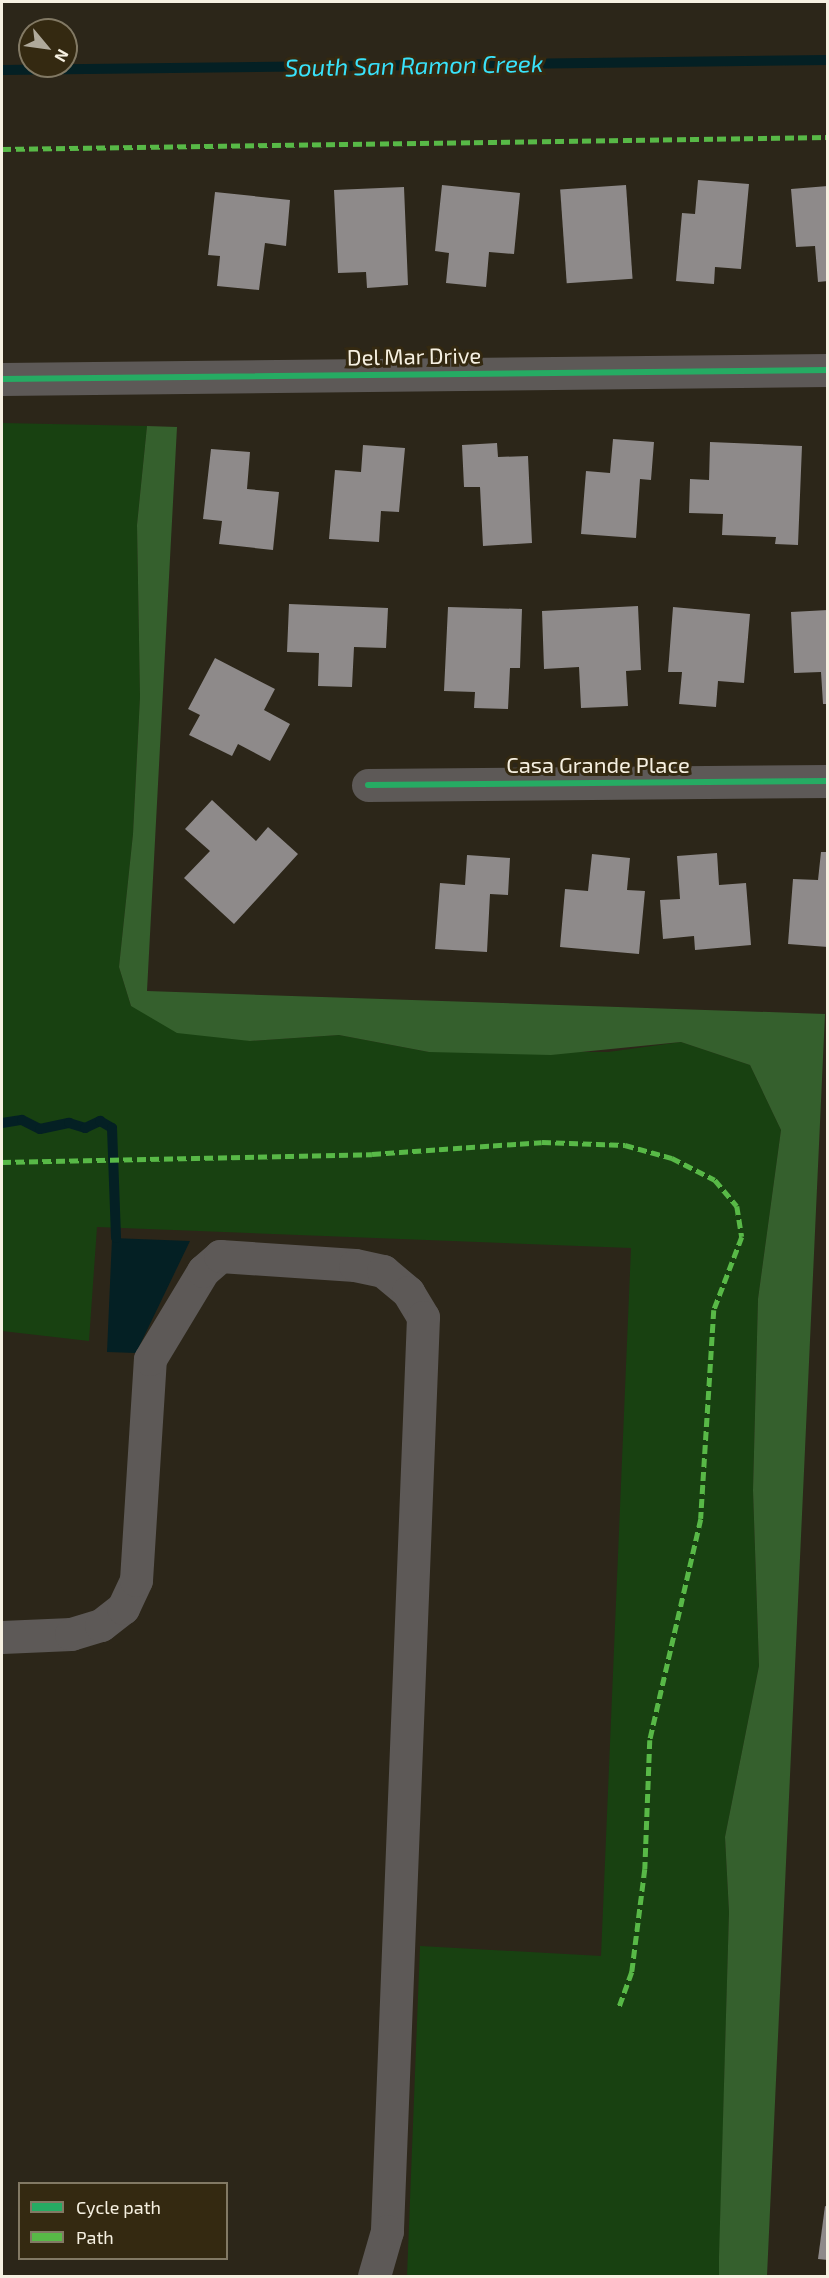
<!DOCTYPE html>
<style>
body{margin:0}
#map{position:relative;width:829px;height:2278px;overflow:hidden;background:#2c2619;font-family:"Exo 2",sans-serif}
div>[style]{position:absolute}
.green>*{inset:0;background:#184111}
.forest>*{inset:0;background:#35602d}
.water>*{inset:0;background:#042024}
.stream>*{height:10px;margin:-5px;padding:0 5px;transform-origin:5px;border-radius:5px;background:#042024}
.building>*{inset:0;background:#8e8a8a;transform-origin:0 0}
.minor>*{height:33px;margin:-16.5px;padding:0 16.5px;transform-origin:16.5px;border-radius:16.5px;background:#5d5957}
.quiet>*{height:4.5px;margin-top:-2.25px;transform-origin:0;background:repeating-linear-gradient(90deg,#58b947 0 9px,transparent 0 13.5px)}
.cycleway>*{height:6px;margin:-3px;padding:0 3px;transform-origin:3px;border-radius:3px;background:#26ab63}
span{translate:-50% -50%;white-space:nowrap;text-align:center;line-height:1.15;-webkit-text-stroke:6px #342911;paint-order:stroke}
.street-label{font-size:22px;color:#f6f0e1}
.water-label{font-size:24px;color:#39e2fa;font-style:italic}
.frame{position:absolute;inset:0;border:3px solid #f6f0e1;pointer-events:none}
.legend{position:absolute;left:18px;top:2182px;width:210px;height:78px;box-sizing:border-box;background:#342911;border:2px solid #827964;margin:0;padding:8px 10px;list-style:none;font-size:18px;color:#f6f0e1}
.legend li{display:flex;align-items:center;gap:12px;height:30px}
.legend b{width:30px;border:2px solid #827964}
.north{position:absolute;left:18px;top:18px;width:60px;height:60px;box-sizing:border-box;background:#342911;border:2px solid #827964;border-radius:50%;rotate:119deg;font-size:16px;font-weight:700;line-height:24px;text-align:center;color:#f6f0e1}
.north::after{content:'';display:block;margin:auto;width:21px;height:27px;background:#afa99b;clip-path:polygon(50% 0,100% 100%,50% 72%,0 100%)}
</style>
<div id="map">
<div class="green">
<i style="clip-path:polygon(2px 423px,147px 426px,137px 525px,140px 697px,133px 834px,119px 967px,131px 1006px,250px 1041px,339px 1035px,429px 1052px,608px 1052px,681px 1042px,750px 1065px,781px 1130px,758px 1299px,753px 1490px,759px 1666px,725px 1837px,729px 1912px,719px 2276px,407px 2276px,420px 1946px,601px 1956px,631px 1248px,97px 1227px,89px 1341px,2px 1331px)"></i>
</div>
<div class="forest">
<i style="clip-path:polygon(147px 426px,177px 427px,147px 991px,825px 1014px,767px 2276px,719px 2276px,719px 2257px,729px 1912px,725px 1837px,759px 1666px,753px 1490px,758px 1299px,781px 1130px,750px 1065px,681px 1042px,551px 1055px,429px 1052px,339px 1035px,250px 1041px,177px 1033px,131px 1006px,119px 967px,133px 834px,140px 697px,137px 525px)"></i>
</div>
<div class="water">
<i style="clip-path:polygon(112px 1238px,190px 1241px,136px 1353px,107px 1352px)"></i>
</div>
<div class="stream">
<i style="left:2px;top:70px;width:826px;rotate:-0.69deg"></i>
<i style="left:2px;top:1123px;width:20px;rotate:-9deg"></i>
<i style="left:22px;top:1120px;width:20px;rotate:27deg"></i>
<i style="left:40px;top:1129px;width:30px;rotate:-12deg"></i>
<i style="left:69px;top:1123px;width:17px;rotate:17deg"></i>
<i style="left:85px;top:1128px;width:17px;rotate:-25deg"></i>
<i style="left:100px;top:1121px;width:14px;rotate:30deg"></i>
<i style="left:112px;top:1128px;width:110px;rotate:87.9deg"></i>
</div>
<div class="building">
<i style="clip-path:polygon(698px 180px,749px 184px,741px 269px,715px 267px,714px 284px,676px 281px,682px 213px,695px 214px)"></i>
<i style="clip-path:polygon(442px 185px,520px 193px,514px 254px,489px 252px,486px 287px,446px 283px,449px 253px,435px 251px)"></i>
<i style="left:626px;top:185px;width:94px;height:66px;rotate:86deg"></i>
<i style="clip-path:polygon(828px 186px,828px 281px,818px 282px,815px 246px,796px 247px,791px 189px)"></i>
<i style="clip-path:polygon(404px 187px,408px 285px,367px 288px,366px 272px,338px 273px,334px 190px)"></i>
<i style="clip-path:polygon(215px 192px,290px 200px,286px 246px,265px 243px,259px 290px,217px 286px,220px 256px,208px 255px)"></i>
<i style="clip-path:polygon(613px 439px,654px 442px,651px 480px,640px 479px,636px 538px,581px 534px,586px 471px,610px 473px)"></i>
<i style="clip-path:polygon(710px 442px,802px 446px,798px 545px,775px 544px,776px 537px,722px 535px,723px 514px,689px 513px,690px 479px,709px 480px)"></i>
<i style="clip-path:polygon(497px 443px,498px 457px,528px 456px,532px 543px,483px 546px,480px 487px,464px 487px,462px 445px)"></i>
<i style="clip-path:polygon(363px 445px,405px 448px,399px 512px,381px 511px,379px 542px,329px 539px,335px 470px,361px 472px)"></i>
<i style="clip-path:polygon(211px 449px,250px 452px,247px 489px,279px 492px,273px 550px,219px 544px,222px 521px,203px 519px)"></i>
<i style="clip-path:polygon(289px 604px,388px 608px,386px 648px,354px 647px,352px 687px,318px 686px,319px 653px,287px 652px)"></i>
<i style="clip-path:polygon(638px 606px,641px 670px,626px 671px,628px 706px,581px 708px,579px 667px,544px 669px,542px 611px)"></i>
<i style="clip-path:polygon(448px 607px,522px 609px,520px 668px,510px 668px,508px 709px,474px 708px,475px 692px,444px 691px)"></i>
<i style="clip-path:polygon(673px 607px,750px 614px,744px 683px,718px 681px,716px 707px,679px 704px,682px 672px,668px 672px)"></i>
<i style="clip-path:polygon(828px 610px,828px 704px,823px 704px,821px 672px,794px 673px,791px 612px)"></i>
<i style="clip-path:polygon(215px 658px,275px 689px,264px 710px,290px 724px,270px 761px,238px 744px,232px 756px,189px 735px,200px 715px,188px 709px)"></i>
<i style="clip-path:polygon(212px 800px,256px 841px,268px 827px,298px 854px,234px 924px,184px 878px,210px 851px,185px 829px)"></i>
<i style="clip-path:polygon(821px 852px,828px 852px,828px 947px,788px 944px,793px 879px,818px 880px)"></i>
<i style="clip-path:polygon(717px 853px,719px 885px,746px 883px,751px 945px,695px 950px,694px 936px,663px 939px,660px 900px,680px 899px,677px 856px)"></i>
<i style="clip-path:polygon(592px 854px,630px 858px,627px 890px,645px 891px,639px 954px,560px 947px,565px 889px,588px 891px)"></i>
<i style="clip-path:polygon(467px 855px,510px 858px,508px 895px,490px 894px,487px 952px,435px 949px,440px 883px,465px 885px)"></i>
<i style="clip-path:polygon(825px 2206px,828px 2207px,828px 2260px,818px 2259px)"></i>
</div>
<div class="minor">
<i style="left:2px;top:379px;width:826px;rotate:-0.62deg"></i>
<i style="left:368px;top:785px;width:460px;rotate:-0.5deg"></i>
<i style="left:2px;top:1637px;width:69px;rotate:-2.5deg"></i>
<i style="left:71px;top:1634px;width:31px;rotate:-17deg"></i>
<i style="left:101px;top:1625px;width:28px;rotate:-38deg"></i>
<i style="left:123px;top:1608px;width:31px;rotate:-65deg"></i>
<i style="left:136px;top:1580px;width:221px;rotate:-86.4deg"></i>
<i style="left:150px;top:1359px;width:103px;rotate:-58.9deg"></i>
<i style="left:203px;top:1271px;width:23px;rotate:-41deg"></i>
<i style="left:220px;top:1256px;width:135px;rotate:3.8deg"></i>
<i style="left:355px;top:1265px;width:29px;rotate:12deg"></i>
<i style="left:383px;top:1271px;width:33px;rotate:40deg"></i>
<i style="left:408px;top:1292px;width:29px;rotate:59deg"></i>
<i style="left:423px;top:1317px;width:915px;rotate:92.26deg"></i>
<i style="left:387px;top:2231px;width:47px;rotate:106.1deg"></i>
</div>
<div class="quiet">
<i style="left:2px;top:149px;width:826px;rotate:-0.83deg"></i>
<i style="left:2px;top:1162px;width:370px;rotate:-1.2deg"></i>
<i style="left:372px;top:1154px;width:170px;rotate:-4deg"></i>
<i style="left:542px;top:1142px;width:83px;rotate:2.1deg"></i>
<i style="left:625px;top:1145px;width:49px;rotate:15.5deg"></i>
<i style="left:672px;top:1158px;width:48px;rotate:27.1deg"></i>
<i style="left:715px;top:1180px;width:34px;rotate:50deg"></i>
<i style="left:737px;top:1206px;width:31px;rotate:81deg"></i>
<i style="left:742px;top:1237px;width:78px;rotate:111deg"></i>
<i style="left:714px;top:1310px;width:209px;rotate:93.6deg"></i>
<i style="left:701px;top:1519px;width:227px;rotate:103deg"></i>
<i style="left:650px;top:1740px;width:129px;rotate:92.2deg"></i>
<i style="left:645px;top:1869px;width:104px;rotate:97.2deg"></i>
<i style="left:632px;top:1972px;width:38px;rotate:110deg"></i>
</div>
<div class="cycleway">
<i style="left:2px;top:379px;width:826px;rotate:-0.62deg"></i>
<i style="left:368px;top:785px;width:460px;rotate:-0.5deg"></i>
</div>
<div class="street-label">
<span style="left:414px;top:356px;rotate:-1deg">Del Mar Drive</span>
<span style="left:598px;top:765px">Casa Grande Place</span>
</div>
<div class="water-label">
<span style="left:414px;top:65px;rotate:-1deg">South San Ramon Creek</span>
</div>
<div class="frame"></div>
<ul class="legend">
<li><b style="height:8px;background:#26ab63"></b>Cycle path</li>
<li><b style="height:8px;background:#58b947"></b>Path</li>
</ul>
<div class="north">N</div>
</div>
